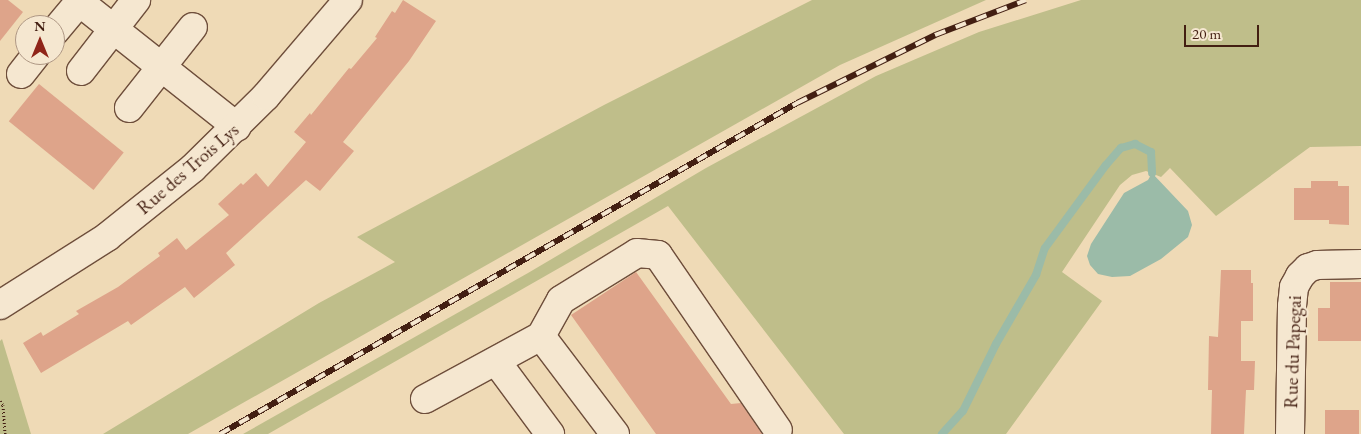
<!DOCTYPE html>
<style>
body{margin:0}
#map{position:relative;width:1361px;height:434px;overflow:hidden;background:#efdab6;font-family:"EB Garamond",serif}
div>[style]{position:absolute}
.green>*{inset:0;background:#bfbe8a}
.water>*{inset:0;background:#9bbba8}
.stream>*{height:8px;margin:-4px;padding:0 4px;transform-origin:4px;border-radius:4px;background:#9bbba8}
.building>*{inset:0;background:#dea48a;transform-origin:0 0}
.path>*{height:3px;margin-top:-1.5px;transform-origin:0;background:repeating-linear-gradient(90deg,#431f12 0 1px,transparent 0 3.5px)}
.roads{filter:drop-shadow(1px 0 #6e4e3b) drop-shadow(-1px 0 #6e4e3b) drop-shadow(0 1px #6e4e3b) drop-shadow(0 -1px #6e4e3b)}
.minor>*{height:28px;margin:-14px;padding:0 14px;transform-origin:14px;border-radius:14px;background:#f5e7d0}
.rail>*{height:5.5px;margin-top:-2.75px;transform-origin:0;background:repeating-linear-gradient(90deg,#f5e7d0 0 11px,#431f12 0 22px);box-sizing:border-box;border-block:1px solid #431f12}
span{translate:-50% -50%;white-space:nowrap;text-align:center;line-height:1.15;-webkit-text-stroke:4.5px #f5e7d0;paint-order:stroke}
.street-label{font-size:19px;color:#431f12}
.north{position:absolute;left:15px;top:15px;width:50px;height:50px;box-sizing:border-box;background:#f5e7d0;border:1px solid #ae9784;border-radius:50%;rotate:0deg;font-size:14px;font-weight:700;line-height:20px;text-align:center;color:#431f12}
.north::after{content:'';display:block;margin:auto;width:18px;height:22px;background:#8f2418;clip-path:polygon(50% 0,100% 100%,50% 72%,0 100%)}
.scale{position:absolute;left:1184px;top:25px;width:75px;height:22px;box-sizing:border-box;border:2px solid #431f12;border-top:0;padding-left:6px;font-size:15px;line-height:18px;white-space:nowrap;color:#431f12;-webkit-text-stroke:4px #f5e7d0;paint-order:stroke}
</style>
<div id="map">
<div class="green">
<i style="clip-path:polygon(812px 0,986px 0,840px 65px,188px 434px,103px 434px,319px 303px,395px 262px,357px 237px,604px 105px)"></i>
<i style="clip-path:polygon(1081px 0,1361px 0,1361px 146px,1310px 147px,1216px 216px,1170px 168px,1161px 177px,1146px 171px,1132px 175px,1120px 185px,1062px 272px,1102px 301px,1006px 434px,844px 434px,668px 206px,268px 434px,243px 434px,528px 273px,706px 168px,876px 76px,979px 32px)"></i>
<i style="clip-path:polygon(2px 339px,31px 434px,0 434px,0 341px)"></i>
</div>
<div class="water">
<i style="clip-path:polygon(1152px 173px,1188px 211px,1192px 225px,1188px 237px,1161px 259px,1130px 276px,1112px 277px,1098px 274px,1090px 265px,1087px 256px,1091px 244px,1124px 193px,1148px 180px)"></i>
</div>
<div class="stream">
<i style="left:942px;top:434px;width:31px;rotate:-48deg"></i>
<i style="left:963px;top:411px;width:75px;rotate:-63.8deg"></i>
<i style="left:996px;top:344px;width:80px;rotate:-59.9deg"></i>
<i style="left:1036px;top:275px;width:28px;rotate:-72deg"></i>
<i style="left:1045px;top:248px;width:103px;rotate:-53.7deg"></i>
<i style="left:1106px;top:165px;width:23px;rotate:-49deg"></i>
<i style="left:1121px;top:148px;width:15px;rotate:-16deg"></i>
<i style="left:1135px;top:144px;width:18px;rotate:27deg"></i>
<i style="left:1151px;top:152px;width:21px;rotate:87deg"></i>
</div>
<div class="building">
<i style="clip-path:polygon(0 0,8px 0,23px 12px,0 41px)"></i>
<i style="clip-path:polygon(403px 0,436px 21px,409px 61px,343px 142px,354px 151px,320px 191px,306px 180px,226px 253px,235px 265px,194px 298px,185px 287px,131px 325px,128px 321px,41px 373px,23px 343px,41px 332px,43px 336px,79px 314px,76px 311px,118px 287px,160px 256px,158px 253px,177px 238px,186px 250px,229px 215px,218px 204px,241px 183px,243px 185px,256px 173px,268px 187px,306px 142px,294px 132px,310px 113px,311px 115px,349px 68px,351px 69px,377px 38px,375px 37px,392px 11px,395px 13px)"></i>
<i style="left:39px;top:84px;width:109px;height:48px;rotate:39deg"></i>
<i style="clip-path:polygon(1311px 181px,1338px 181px,1338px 186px,1349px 186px,1349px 225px,1329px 224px,1329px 220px,1294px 220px,1294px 188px,1311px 188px)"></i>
<i style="clip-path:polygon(1221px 270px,1251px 270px,1251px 283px,1253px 283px,1253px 321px,1241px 321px,1241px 361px,1255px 361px,1254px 390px,1246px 390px,1244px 434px,1211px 434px,1212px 390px,1208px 390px,1209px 336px,1218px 337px)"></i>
<i style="clip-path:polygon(636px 272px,731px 404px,741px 403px,762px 434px,656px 434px,571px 315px)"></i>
<i style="clip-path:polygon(1330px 282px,1361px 282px,1361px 341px,1318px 341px,1318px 308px,1330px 308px)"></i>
<i style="left:1325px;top:410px;width:34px;height:24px"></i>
</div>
<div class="path">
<i style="left:0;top:401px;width:5px;rotate:53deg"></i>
<i style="left:3px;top:405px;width:29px;rotate:86deg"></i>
</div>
<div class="roads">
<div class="minor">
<i style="left:77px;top:0;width:204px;rotate:38.4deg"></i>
<i style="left:55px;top:31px;width:40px;rotate:-50deg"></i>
<i style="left:81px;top:71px;width:90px;rotate:-52.2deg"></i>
<i style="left:21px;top:74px;width:24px;rotate:-52deg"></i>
<i style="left:129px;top:108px;width:103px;rotate:-51.7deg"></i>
<i style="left:0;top:305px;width:127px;rotate:-32.4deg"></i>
<i style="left:107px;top:237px;width:110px;rotate:-38.7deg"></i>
<i style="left:193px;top:168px;width:103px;rotate:-44.6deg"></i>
<i style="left:266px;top:96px;width:126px;rotate:-49.5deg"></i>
<i style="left:496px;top:361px;width:91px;rotate:53.5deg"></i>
<i style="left:425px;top:399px;width:132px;rotate:-28.5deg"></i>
<i style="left:615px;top:434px;width:123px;rotate:-127.1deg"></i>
<i style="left:541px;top:336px;width:41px;rotate:-60.9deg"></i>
<i style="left:561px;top:300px;width:89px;rotate:-31.7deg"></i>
<i style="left:637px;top:253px;width:21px;rotate:5deg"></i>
<i style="left:658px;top:255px;width:212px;rotate:55.6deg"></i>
<i style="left:1290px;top:434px;width:128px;rotate:-89.1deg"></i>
<i style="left:1292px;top:306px;width:19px;rotate:-84deg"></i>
<i style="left:1294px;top:287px;width:13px;rotate:-61deg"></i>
<i style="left:1300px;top:276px;width:11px;rotate:-45deg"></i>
<i style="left:1308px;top:268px;width:9px;rotate:-18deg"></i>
<i style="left:1317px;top:265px;width:44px;rotate:-1.3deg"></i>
</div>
</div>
<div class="rail">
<i style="left:220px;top:434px;width:665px;rotate:-29.84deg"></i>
<i style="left:797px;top:103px;width:154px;rotate:-26.2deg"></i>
<i style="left:935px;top:35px;width:97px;rotate:-21deg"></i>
</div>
<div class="street-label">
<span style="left:188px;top:169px;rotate:-41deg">Rue des Trois Lys</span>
<span style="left:1293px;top:352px;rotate:-88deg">Rue du Papegai</span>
</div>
<div class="north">N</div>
<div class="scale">20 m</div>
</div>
